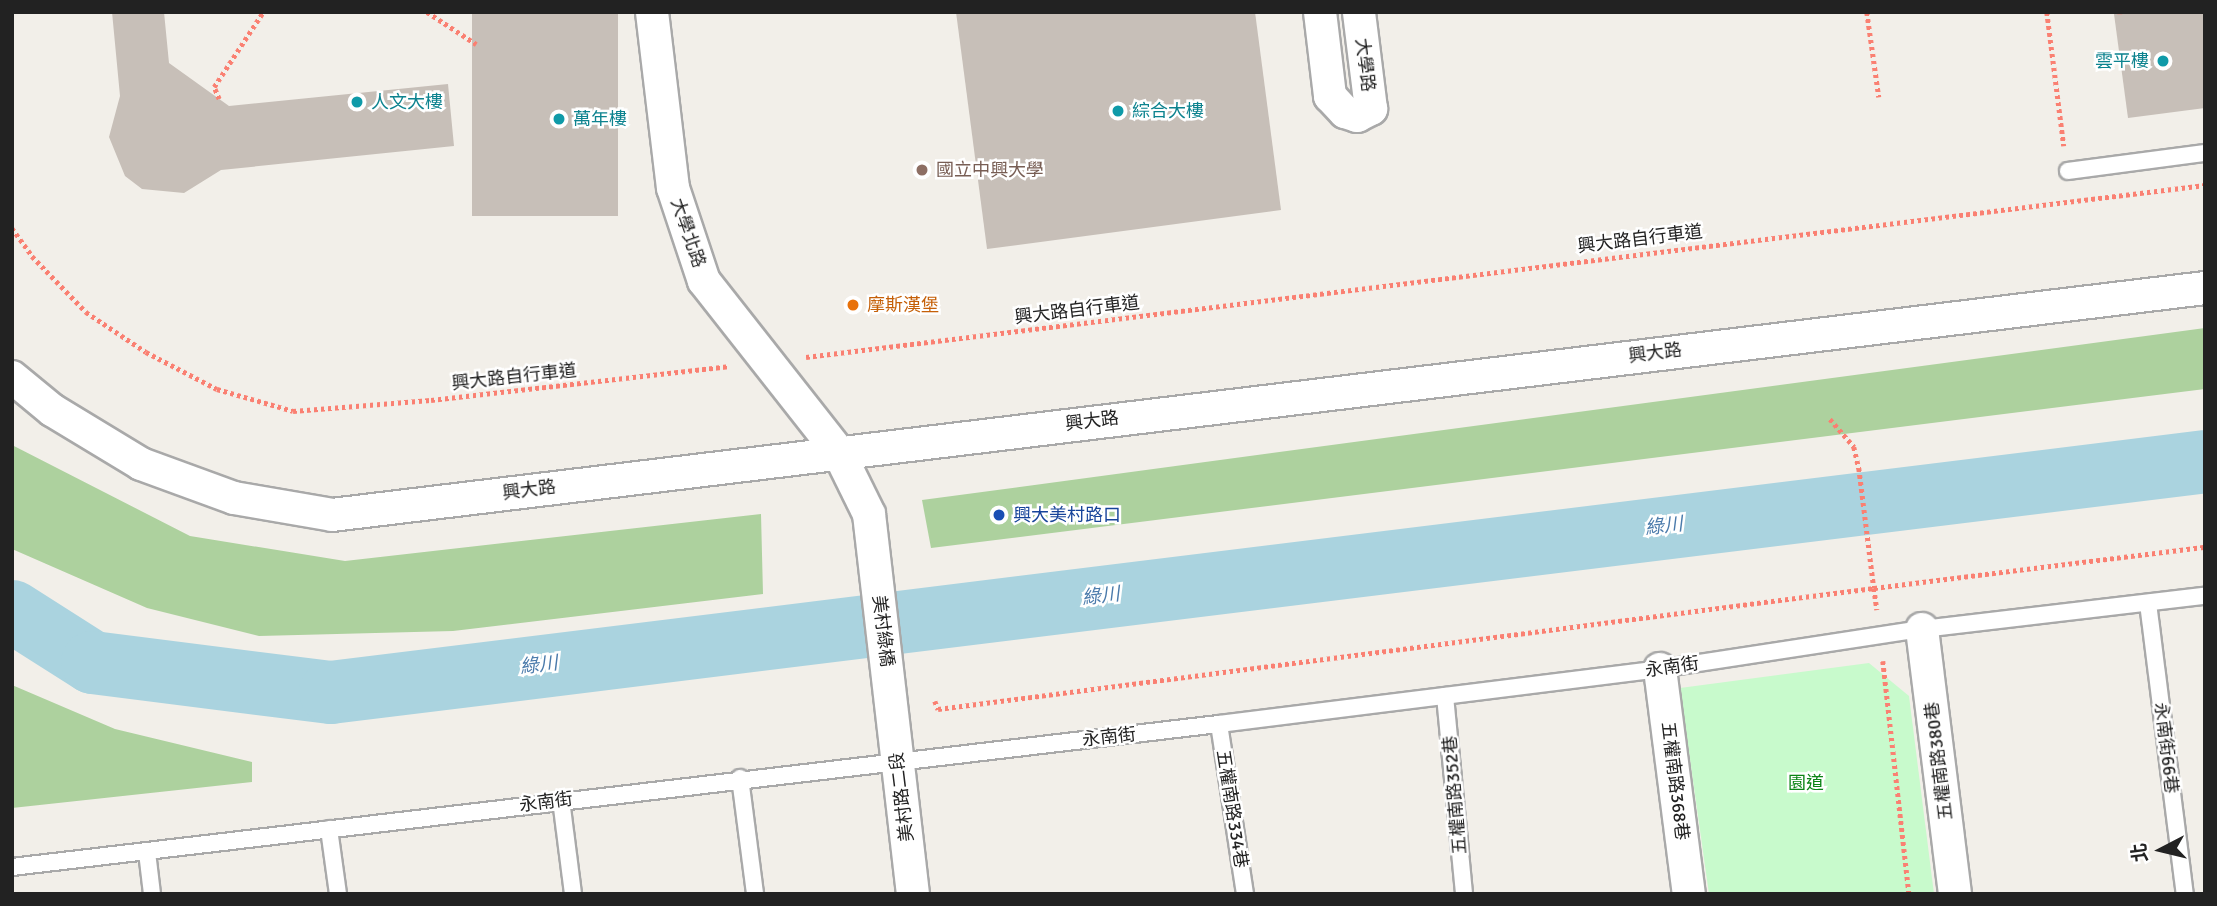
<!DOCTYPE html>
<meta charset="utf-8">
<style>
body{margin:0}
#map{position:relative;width:2217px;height:906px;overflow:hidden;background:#f2efe9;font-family:Signika,"Noto Sans TC",sans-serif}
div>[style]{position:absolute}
.forest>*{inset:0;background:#add19e}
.park>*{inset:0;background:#c8facc}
.river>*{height:63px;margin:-31.5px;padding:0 31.5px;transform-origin:31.5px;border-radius:31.5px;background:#aad3df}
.building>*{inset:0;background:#c7bfb8;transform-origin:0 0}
.path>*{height:4.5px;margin-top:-2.25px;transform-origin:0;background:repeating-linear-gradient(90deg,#fa8072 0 3.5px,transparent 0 7px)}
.roads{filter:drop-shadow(2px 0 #a9a9a9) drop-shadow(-2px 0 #a9a9a9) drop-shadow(0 2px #a9a9a9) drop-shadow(0 -2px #a9a9a9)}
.lane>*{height:16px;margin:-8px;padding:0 8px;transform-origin:8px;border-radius:8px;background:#fff}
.street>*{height:32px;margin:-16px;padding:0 16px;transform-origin:16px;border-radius:16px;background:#fff}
.dots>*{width:19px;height:19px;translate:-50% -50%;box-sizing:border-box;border:4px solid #fff;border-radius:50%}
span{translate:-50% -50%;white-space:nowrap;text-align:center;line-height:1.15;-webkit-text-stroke:5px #fff;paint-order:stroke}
.culture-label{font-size:18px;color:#0d838f}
.right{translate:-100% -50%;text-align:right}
.left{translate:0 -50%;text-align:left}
.street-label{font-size:18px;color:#222}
.education-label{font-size:18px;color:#785e54}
.food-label{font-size:18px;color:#c56008}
.transit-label{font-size:18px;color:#164399}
.park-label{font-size:18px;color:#0c8416}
.water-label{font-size:19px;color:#4a7aab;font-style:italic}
.frame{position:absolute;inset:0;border:14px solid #222;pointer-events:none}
.north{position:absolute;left:2126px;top:815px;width:70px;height:70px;-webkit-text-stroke:5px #fff;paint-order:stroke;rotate:263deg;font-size:19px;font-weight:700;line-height:28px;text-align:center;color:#222}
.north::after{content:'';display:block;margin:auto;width:24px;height:32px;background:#222;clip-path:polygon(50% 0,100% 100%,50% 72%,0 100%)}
</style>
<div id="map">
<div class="forest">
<i style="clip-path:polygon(2205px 328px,2205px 389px,931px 548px,922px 500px)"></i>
<i style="clip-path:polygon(12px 445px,190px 536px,345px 561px,761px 514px,763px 594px,453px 631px,259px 636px,147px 608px,12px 549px)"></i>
<i style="clip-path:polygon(12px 685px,115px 729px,252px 762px,252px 782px,12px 808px)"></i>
</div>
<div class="park">
<i style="clip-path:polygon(1869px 663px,1909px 696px,1934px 894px,1709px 894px,1680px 688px)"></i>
</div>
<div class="river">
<i style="left:12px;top:611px;width:95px;rotate:32.5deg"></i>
<i style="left:92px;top:662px;width:240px;rotate:7.2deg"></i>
<i style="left:330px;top:692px;width:1889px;rotate:-7.02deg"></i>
</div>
<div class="building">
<i style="clip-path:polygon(112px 12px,164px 12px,169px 63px,229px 106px,448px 84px,454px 146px,221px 170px,184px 193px,142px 189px,125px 176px,109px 137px,120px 96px)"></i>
<i style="left:472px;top:12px;width:146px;height:204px"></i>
<i style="clip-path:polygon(956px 12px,1255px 12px,1281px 210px,987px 249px)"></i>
<i style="clip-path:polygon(2129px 12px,2205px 12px,2205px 108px,2128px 118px,2114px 14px)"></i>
</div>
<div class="path">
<i style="left:427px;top:12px;width:59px;rotate:33.1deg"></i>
<i style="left:1867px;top:12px;width:86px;rotate:82deg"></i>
<i style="left:2047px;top:12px;width:135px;rotate:82.8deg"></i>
<i style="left:2120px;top:12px;width:2px;rotate:90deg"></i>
<i style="left:219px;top:99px;width:13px;rotate:-113deg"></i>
<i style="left:214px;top:87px;width:90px;rotate:-56.8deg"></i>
<i style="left:12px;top:228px;width:34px;rotate:54deg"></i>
<i style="left:32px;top:256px;width:78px;rotate:46deg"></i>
<i style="left:86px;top:312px;width:72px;rotate:33.7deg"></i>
<i style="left:146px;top:352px;width:80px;rotate:27.5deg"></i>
<i style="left:217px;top:389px;width:79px;rotate:16.1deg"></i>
<i style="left:293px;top:411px;width:138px;rotate:-4.6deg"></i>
<i style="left:431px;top:400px;width:299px;rotate:-6.5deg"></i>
<i style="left:806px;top:357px;width:1410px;rotate:-7.01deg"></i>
<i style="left:1830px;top:419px;width:37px;rotate:49deg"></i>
<i style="left:1854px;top:447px;width:22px;rotate:77deg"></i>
<i style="left:1859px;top:468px;width:121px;rotate:82.9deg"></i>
<i style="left:1874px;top:588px;width:334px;rotate:-7.1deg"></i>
<i style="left:1883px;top:661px;width:234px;rotate:83.6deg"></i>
<i style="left:935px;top:701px;width:9px;rotate:69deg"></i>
<i style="left:938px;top:709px;width:944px;rotate:-7.37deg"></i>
<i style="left:1874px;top:588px;width:22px;rotate:82deg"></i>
</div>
<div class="roads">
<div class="lane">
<i style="left:2068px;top:171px;width:138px;rotate:-7.5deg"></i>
<i style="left:2148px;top:603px;width:293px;rotate:82.8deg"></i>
<i style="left:1445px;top:696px;width:199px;rotate:84.5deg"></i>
<i style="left:1219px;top:724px;width:172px;rotate:81.3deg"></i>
<i style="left:740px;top:778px;width:117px;rotate:82.6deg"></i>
<i style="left:561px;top:800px;width:95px;rotate:82.7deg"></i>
<i style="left:329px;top:829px;width:66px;rotate:82.1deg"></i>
<i style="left:147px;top:852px;width:42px;rotate:83.2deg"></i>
<i style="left:12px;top:867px;width:1215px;rotate:-6.76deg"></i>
<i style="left:1219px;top:724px;width:444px;rotate:-7.1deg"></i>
<i style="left:1660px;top:669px;width:265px;rotate:-8.7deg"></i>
<i style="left:1922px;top:629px;width:285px;rotate:-6.7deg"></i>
</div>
<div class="street">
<i style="left:652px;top:12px;width:177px;rotate:83.2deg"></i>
<i style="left:673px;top:188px;width:98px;rotate:71.6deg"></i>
<i style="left:704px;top:281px;width:216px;rotate:51.8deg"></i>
<i style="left:838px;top:451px;width:70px;rotate:63.8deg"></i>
<i style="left:869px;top:514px;width:383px;rotate:83.4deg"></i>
<i style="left:1320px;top:12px;width:85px;rotate:83.2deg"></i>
<i style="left:1330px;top:96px;width:22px;rotate:47deg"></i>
<i style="left:1345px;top:112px;width:13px;rotate:18deg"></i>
<i style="left:1357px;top:116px;width:16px;rotate:-27deg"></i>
<i style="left:1371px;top:109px;width:98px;rotate:-97.1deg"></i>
<i style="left:12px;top:377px;width:52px;rotate:39.5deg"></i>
<i style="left:52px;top:410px;width:104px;rotate:31.2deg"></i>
<i style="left:141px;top:464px;width:99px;rotate:20.1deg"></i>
<i style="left:234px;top:498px;width:99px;rotate:9.8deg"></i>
<i style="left:332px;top:515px;width:1887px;rotate:-6.91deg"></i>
<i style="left:1922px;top:629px;width:267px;rotate:82.9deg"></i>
<i style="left:1660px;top:669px;width:227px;rotate:82.7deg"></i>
</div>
</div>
<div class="dots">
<i style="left:2163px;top:61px;background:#0f9aa8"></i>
<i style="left:357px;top:102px;background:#0f9aa8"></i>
<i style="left:1118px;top:111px;background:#0f9aa8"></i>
<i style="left:559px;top:119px;background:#0f9aa8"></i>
<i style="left:922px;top:170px;background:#8d6e63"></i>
<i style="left:853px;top:305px;background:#e8710a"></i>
<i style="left:999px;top:515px;background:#1a4fb4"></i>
</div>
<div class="culture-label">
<span class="right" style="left:2149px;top:61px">雲平樓</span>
<span class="left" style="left:371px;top:102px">人文大樓</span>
<span class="left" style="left:1132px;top:111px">綜合大樓</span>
<span class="left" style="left:573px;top:119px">萬年樓</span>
</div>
<div class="street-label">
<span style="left:1365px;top:65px;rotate:83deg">大學路</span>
<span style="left:688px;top:233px;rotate:71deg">大學北路</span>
<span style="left:1640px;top:239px;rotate:-7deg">興大路自行車道</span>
<span style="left:1077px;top:310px;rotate:-7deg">興大路自行車道</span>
<span style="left:1655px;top:353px;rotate:-7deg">興大路</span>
<span style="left:514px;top:377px;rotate:-6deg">興大路自行車道</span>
<span style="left:1092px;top:421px;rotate:-7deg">興大路</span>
<span style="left:529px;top:490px;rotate:-7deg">興大路</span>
<span style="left:883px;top:631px;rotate:83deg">美村綠橋</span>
<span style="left:1672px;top:667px;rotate:-8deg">永南街</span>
<span style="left:1109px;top:737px;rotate:-6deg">永南街</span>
<span style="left:2166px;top:748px;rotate:83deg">永南街66巷</span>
<span style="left:1939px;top:761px;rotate:-97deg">五權南路380巷</span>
<span style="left:1675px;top:781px;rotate:83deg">五權南路368巷</span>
<span style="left:1455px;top:795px;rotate:-95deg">五權南路352巷</span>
<span style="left:902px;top:797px;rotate:-97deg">美村路二段</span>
<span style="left:546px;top:802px;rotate:-7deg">永南街</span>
<span style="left:1232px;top:809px;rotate:81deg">五權南路334巷</span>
</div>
<div class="education-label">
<span class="left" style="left:936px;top:170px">國立中興大學</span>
</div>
<div class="food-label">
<span class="left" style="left:867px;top:305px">摩斯漢堡</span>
</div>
<div class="transit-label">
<span class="left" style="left:1013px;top:515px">興大美村路口</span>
</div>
<div class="park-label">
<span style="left:1806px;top:783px">園道</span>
</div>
<div class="water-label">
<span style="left:1664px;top:527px;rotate:-7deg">綠川</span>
<span style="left:1101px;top:597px;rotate:-7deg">綠川</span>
<span style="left:539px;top:666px;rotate:-7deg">綠川</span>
</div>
<div class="frame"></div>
<div class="north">北</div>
</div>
